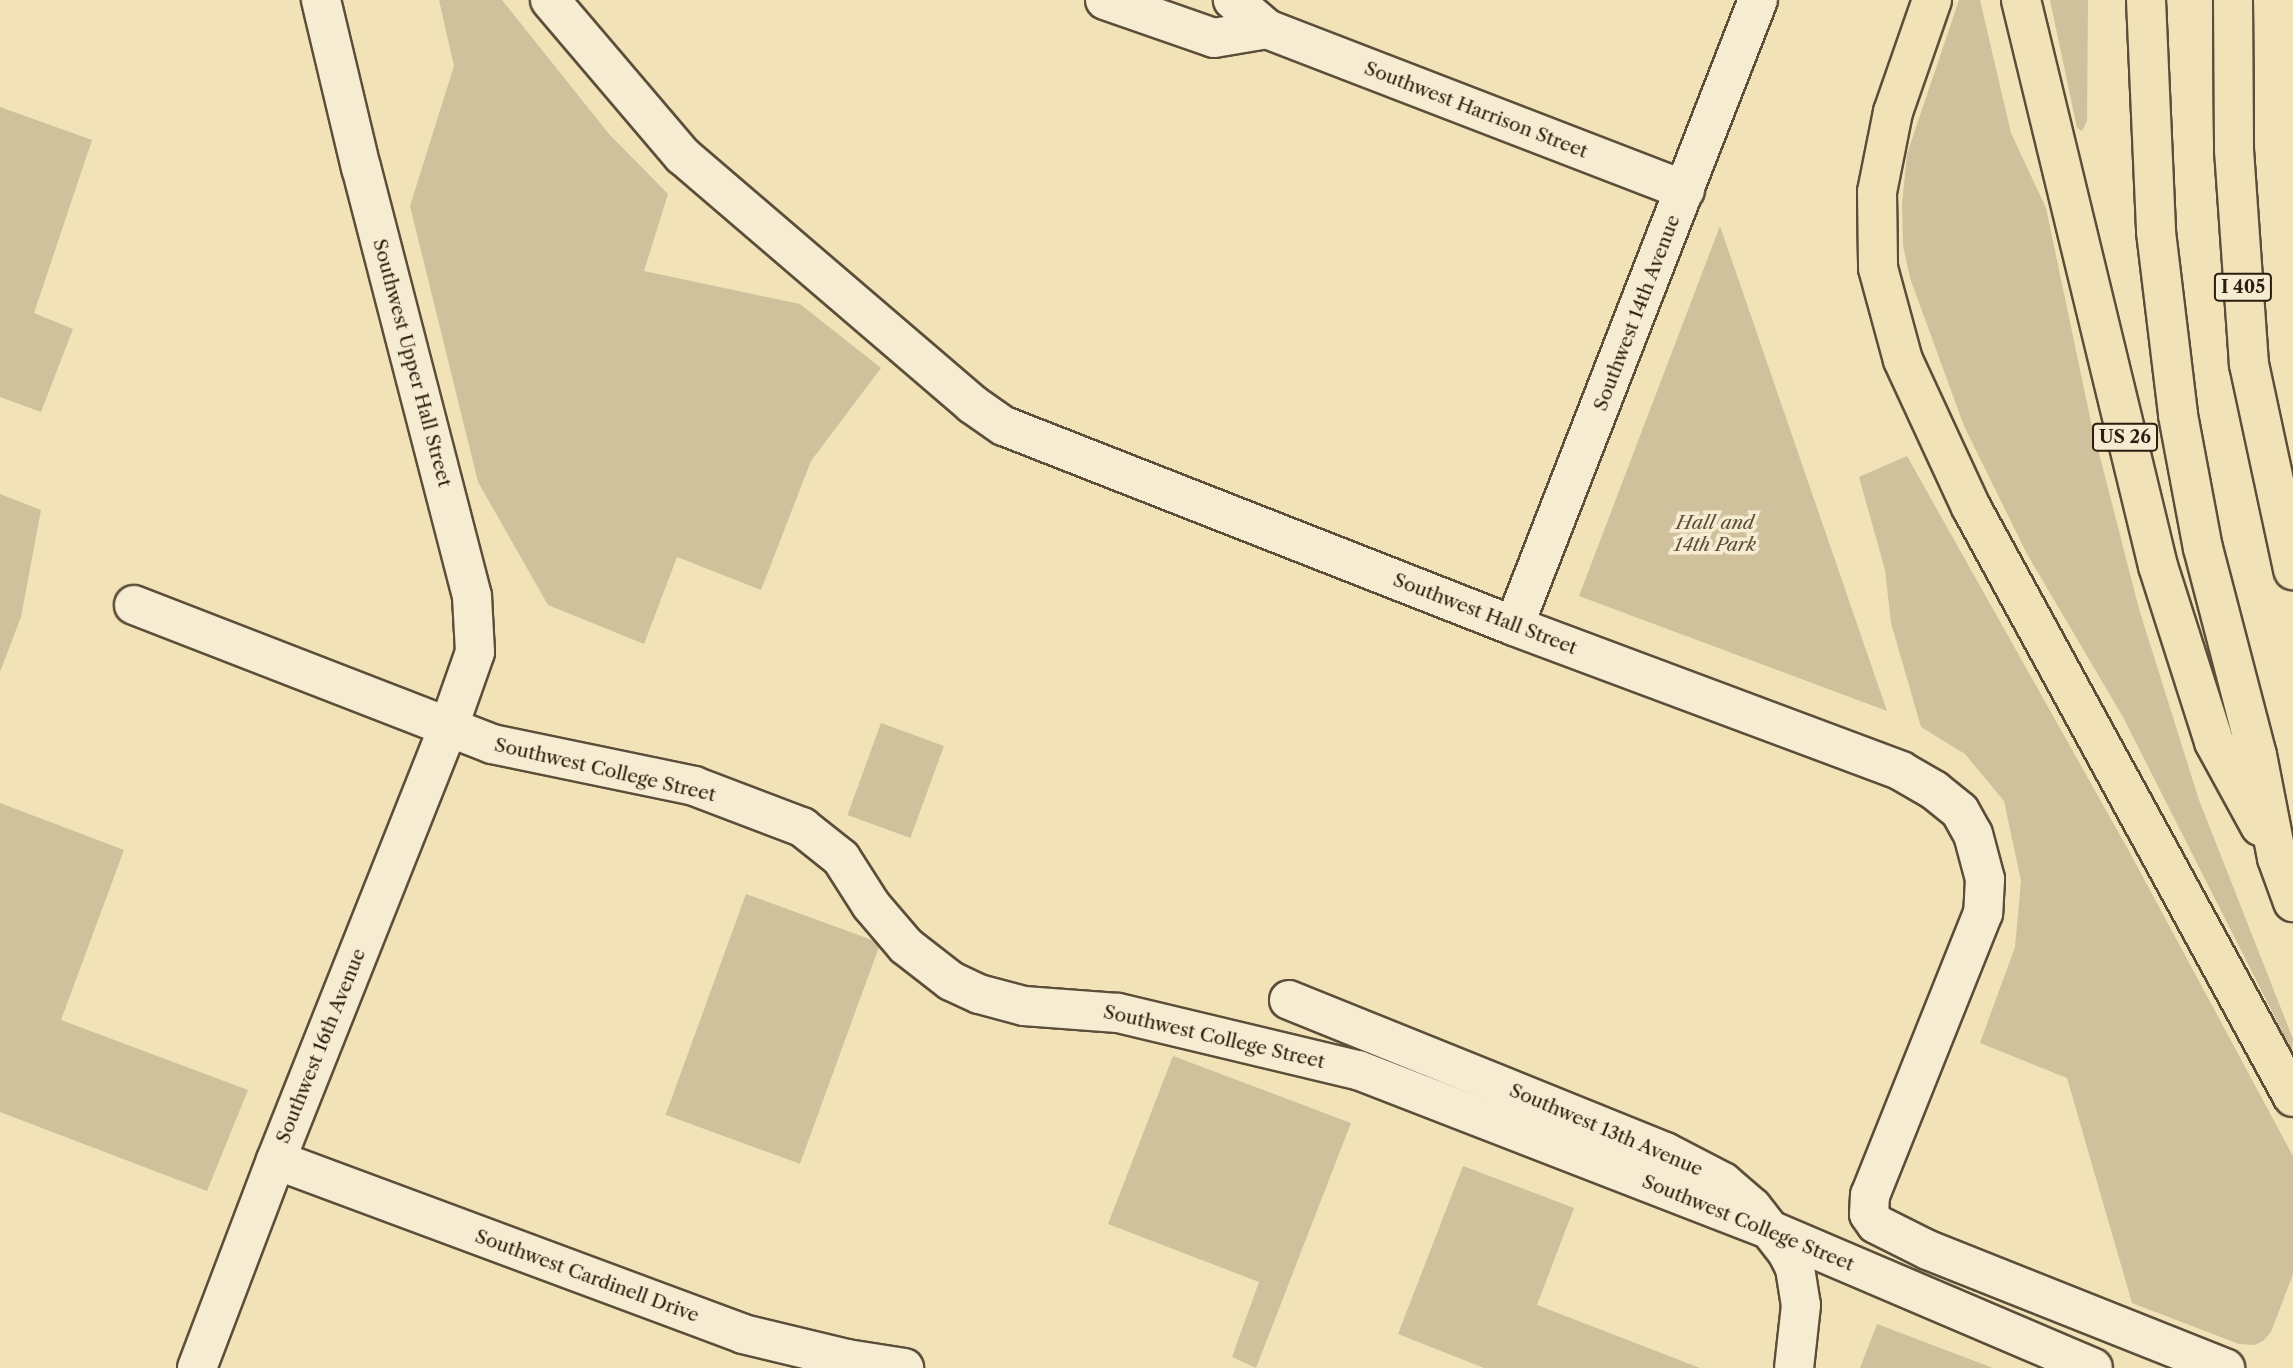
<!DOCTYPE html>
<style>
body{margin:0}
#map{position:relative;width:2293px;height:1368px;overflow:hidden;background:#f1e2b8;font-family:"Libre Caslon Text",serif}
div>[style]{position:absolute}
.green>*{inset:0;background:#cfc19b;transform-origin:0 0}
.roads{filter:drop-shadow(2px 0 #5c4e39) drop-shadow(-2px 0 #5c4e39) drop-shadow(0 2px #5c4e39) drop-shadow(0 -2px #5c4e39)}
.minor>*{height:38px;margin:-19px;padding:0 19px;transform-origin:19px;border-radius:19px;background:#f6ecd1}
.motorway>*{height:38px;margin:-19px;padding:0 19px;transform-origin:19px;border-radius:19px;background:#f1e2b8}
span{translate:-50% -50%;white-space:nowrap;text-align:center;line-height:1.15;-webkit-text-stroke:7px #f6ecd1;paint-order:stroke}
.shield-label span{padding:2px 5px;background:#f6ecd1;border:2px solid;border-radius:5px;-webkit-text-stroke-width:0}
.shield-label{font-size:18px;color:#2b1d0f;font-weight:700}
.street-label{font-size:19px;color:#2b1d0f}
.park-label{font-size:19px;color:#5c4e39;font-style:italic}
</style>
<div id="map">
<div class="green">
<i style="clip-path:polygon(439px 0,502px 0,609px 134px,668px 194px,644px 271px,800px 304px,881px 368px,811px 461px,761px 590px,677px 557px,644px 644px,548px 605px,478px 482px,410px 206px,454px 66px)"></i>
<i style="clip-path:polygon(1959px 0,1980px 0,2011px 133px,2046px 208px,2091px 422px,2139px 609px,2199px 800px,2293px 1039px,2292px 1051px,2123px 717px,2027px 554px,1964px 426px,1910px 278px,1903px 245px,1902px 204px,1907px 154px)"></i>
<i style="clip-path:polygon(2050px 0,2088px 0,2087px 121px,2082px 131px,2077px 128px)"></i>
<i style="clip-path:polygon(0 107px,92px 140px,34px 313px,73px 329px,41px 412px,0 397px)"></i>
<i style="clip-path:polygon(1720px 226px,1887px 711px,1579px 596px)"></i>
<i style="clip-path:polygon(1907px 456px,2130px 853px,2293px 1156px,2293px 1274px,2271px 1332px,2263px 1341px,2255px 1345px,2239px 1344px,2132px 1303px,2067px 1078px,1980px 1043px,2015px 947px,2021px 881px,2004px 801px,1965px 754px,1921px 727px,1891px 623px,1885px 570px,1859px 477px)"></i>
<i style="clip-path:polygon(0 494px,41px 510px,21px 617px,0 672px)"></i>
<i style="left:881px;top:723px;width:67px;height:98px;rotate:20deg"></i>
<i style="clip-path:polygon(0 803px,124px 850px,61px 1020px,248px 1090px,207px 1191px,0 1112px)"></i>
<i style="left:746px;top:894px;width:143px;height:235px;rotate:20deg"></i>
<i style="clip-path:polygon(1173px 1056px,1351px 1123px,1256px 1368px,1232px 1357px,1259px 1282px,1108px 1224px)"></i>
<i style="clip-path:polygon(1463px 1166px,1574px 1208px,1537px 1305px,1700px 1368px,1484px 1368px,1398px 1334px)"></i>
<i style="clip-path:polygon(1877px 1324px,1993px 1368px,1860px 1368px)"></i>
</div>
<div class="roads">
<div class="minor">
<i style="left:550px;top:0;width:205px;rotate:49.6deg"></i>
<i style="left:683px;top:156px;width:381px;rotate:40.6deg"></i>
<i style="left:972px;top:404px;width:39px;rotate:35deg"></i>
<i style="left:1004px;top:426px;width:548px;rotate:21.41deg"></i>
<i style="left:1514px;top:626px;width:413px;rotate:20.5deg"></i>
<i style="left:1901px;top:771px;width:38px;rotate:30deg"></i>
<i style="left:1934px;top:790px;width:33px;rotate:39deg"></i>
<i style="left:1960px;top:811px;width:26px;rotate:61deg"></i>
<i style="left:1973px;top:834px;width:47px;rotate:75.1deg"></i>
<i style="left:1985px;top:879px;width:34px;rotate:93deg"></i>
<i style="left:1983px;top:913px;width:304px;rotate:111.8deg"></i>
<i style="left:1870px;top:1195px;width:19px;rotate:93deg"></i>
<i style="left:1869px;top:1214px;width:12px;rotate:55deg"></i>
<i style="left:1876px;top:1224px;width:58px;rotate:26.6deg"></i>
<i style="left:1928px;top:1250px;width:320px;rotate:21.7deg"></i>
<i style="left:1105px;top:0;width:115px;rotate:19.2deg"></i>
<i style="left:1214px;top:38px;width:54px;rotate:-9.6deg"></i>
<i style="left:1267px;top:29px;width:45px;rotate:-139.5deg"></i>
<i style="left:1267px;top:29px;width:448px;rotate:21.1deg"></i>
<i style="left:134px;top:605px;width:384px;rotate:21.2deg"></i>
<i style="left:492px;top:744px;width:206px;rotate:11.7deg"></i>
<i style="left:694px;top:786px;width:116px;rotate:20.8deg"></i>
<i style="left:802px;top:827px;width:50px;rotate:38.5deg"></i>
<i style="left:841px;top:858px;width:56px;rotate:57.4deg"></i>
<i style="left:871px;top:905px;width:54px;rotate:49.5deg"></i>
<i style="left:906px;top:946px;width:57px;rotate:37.9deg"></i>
<i style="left:951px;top:981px;width:31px;rotate:25deg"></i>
<i style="left:979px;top:994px;width:47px;rotate:14.9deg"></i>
<i style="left:1024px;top:1006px;width:94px;rotate:4.3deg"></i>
<i style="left:1118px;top:1013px;width:247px;rotate:13.4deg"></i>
<i style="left:1358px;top:1070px;width:442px;rotate:21.2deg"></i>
<i style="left:1770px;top:1230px;width:351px;rotate:23.1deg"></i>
<i style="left:1514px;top:626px;width:672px;rotate:-68.71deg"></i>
<i style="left:1289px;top:1000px;width:406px;rotate:22deg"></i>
<i style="left:1665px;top:1152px;width:65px;rotate:27.3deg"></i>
<i style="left:1723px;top:1182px;width:38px;rotate:41deg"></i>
<i style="left:1752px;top:1207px;width:57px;rotate:52.1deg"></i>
<i style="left:1787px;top:1252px;width:18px;rotate:63deg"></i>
<i style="left:1795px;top:1268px;width:37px;rotate:81deg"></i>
<i style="left:1801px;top:1305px;width:63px;rotate:96.3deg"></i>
<i style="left:276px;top:1160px;width:498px;rotate:20.4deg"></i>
<i style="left:743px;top:1334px;width:107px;rotate:13.5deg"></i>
<i style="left:847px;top:1359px;width:58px;rotate:9deg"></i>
<i style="left:197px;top:1368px;width:222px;rotate:-69.2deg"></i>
<i style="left:276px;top:1160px;width:467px;rotate:-68.3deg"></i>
<i style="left:449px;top:726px;width:78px;rotate:-70.6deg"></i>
<i style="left:475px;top:652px;width:56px;rotate:-93.1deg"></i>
<i style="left:472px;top:596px;width:442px;rotate:-104.5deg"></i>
<i style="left:361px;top:168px;width:173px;rotate:-103.4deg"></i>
</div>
<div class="motorway">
<i style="left:1932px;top:0;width:119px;rotate:109.2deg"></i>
<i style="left:1893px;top:112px;width:82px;rotate:101.3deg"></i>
<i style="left:1877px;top:192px;width:76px;rotate:89.2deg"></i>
<i style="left:1878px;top:268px;width:95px;rotate:74.8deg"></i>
<i style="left:1903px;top:360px;width:162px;rotate:65.2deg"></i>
<i style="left:1971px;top:507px;width:672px;rotate:61.38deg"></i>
<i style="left:2021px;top:0;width:582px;rotate:76.39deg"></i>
<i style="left:2158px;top:566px;width:185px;rotate:72.3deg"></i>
<i style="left:2214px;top:742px;width:96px;rotate:61.3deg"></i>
<i style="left:2146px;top:0;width:232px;rotate:87.5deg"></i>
<i style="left:2156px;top:232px;width:184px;rotate:83.1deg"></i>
<i style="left:2178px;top:415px;width:135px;rotate:79.4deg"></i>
<i style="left:2203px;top:548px;width:214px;rotate:75.4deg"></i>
<i style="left:2257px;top:755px;width:105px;rotate:79deg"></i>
<i style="left:2277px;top:858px;width:47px;rotate:70deg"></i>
<i style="left:2233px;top:0;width:150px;rotate:89.6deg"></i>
<i style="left:2234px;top:150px;width:215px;rotate:86deg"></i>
<i style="left:2249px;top:364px;width:211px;rotate:77.9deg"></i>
</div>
</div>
<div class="shield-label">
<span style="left:2243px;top:287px">I 405</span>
<span style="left:2125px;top:437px">US 26</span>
</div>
<div class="street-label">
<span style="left:1476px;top:110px;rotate:21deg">Southwest Harrison Street</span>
<span style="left:1637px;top:313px;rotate:-69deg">Southwest 14th Avenue</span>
<span style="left:412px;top:363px;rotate:75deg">Southwest Upper Hall Street</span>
<span style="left:1485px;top:614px;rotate:21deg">Southwest Hall Street</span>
<span style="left:605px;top:770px;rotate:13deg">Southwest College Street</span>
<span style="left:1214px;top:1037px;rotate:13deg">Southwest College Street</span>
<span style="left:321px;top:1046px;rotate:-68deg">Southwest 16th Avenue</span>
<span style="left:1606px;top:1130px;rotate:23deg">Southwest 13th Avenue</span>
<span style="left:1748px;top:1223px;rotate:22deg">Southwest College Street</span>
<span style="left:587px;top:1276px;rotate:20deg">Southwest Cardinell Drive</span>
</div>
<div class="park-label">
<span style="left:1715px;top:534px">Hall and<br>14th Park</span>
</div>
</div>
